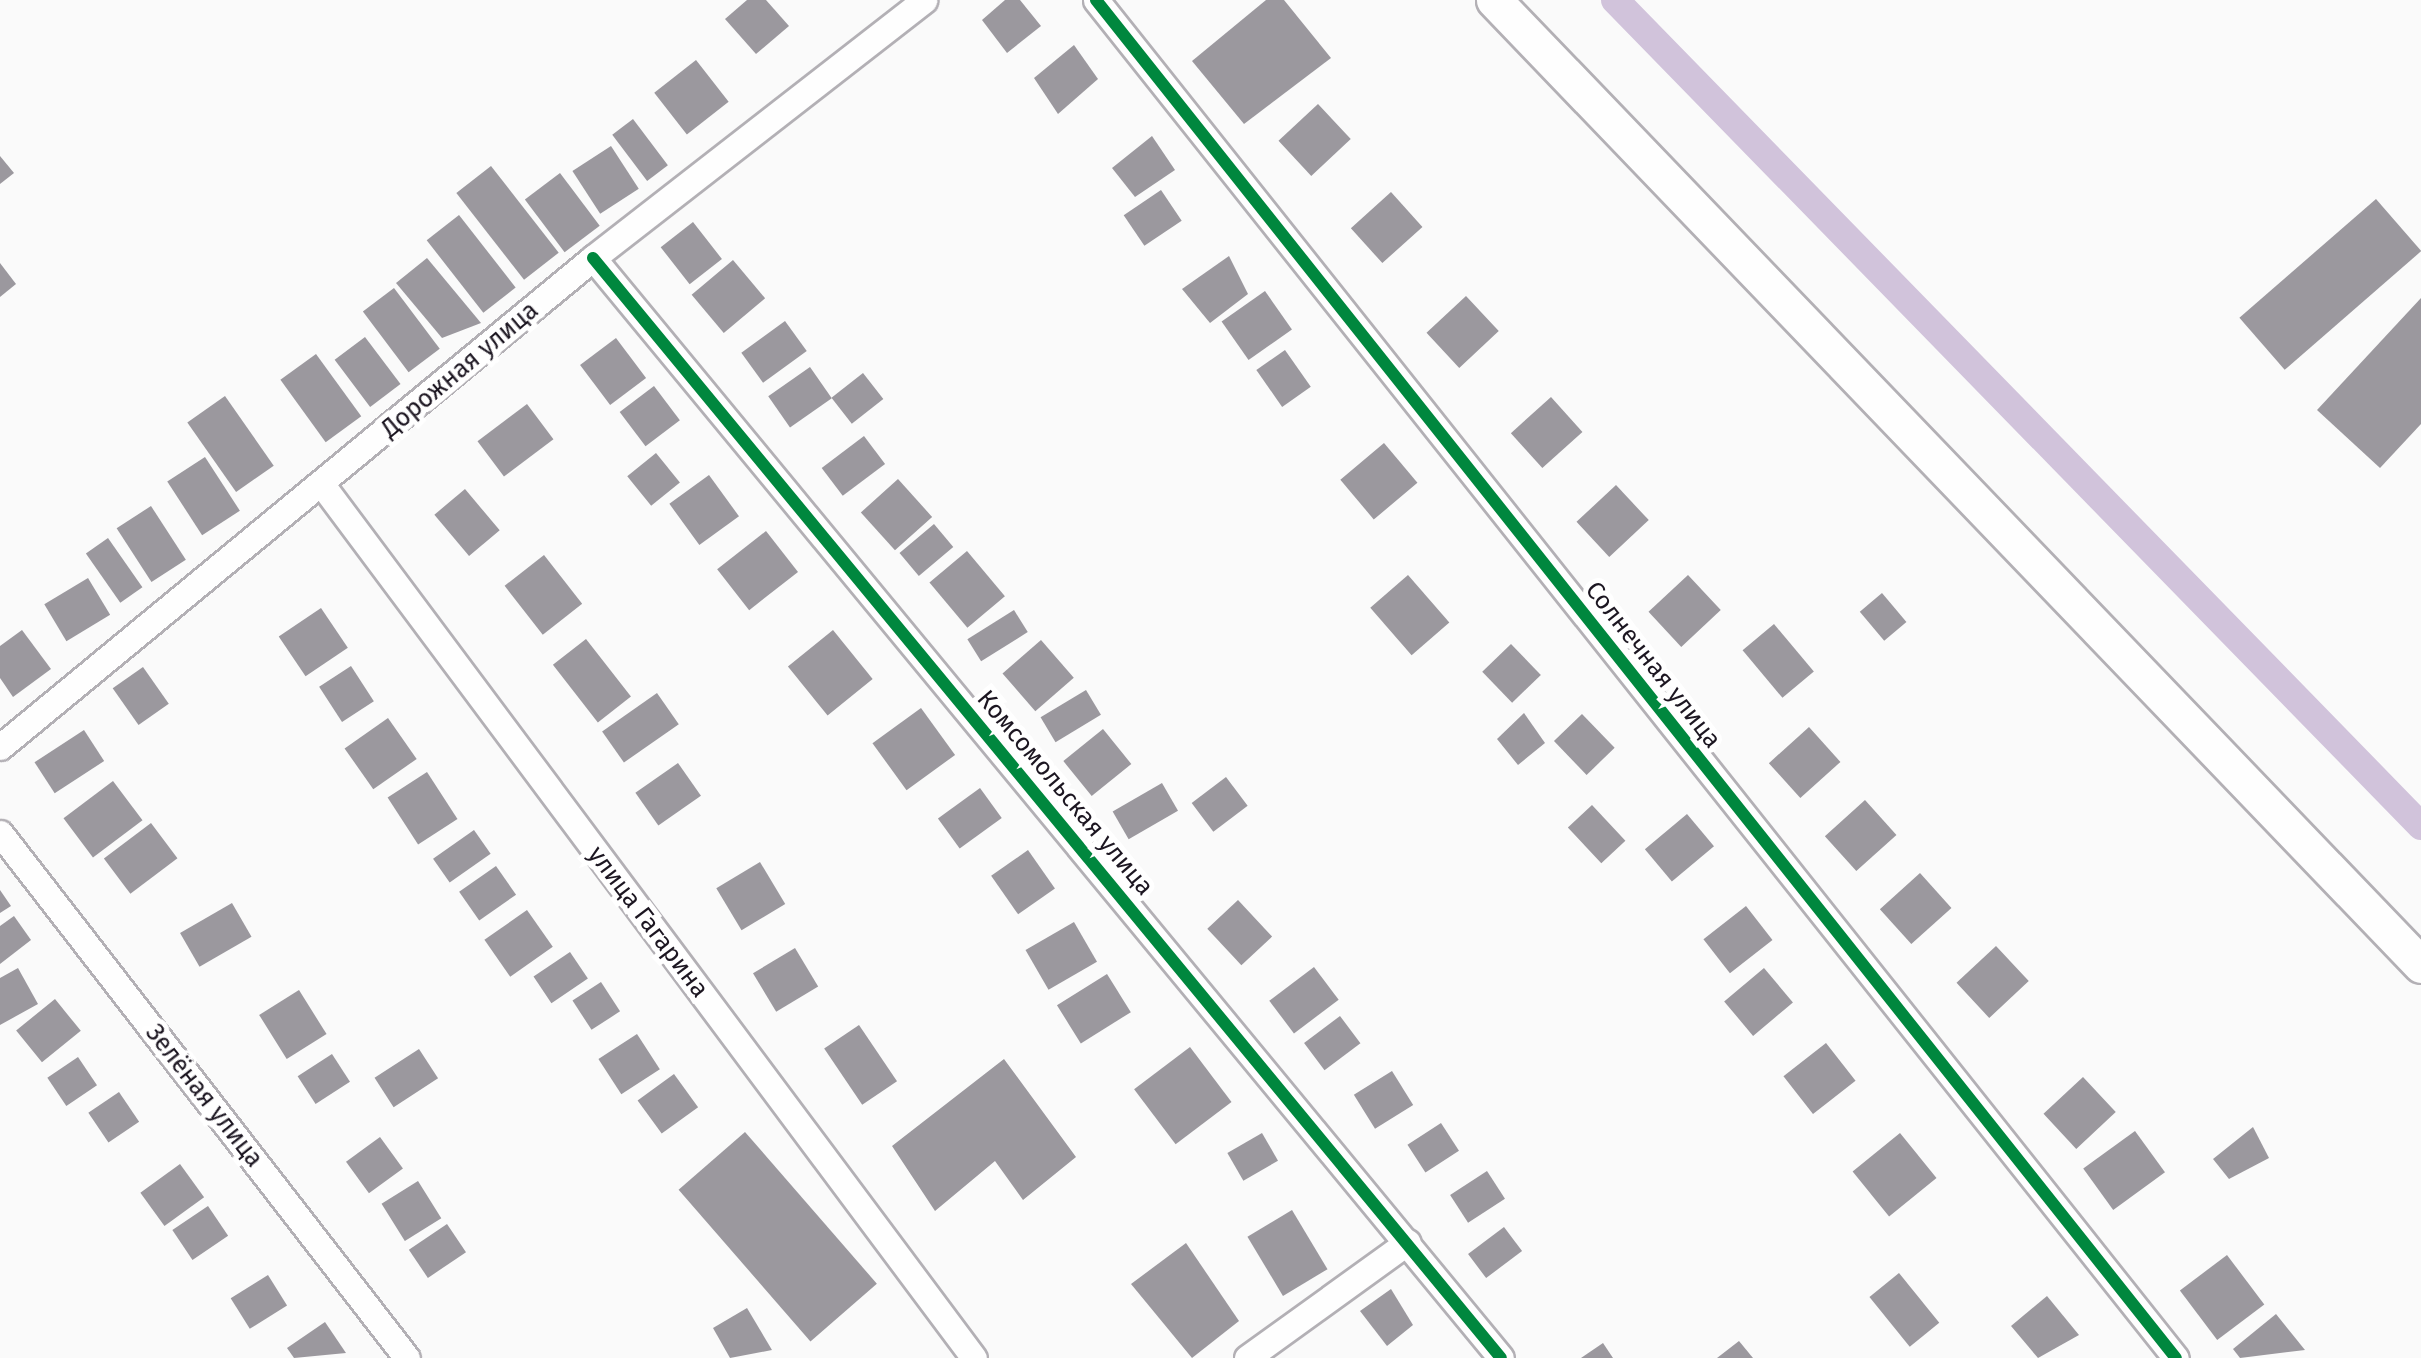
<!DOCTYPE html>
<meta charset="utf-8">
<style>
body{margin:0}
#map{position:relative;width:2421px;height:1358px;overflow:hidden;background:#fafafa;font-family:"Fira Sans",sans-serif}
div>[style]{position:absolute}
.canal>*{height:28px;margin:-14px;padding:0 14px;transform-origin:14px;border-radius:14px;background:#d1c3db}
.building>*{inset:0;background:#9b989e;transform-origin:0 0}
.roads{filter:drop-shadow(2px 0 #b3b0b5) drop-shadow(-2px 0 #b3b0b5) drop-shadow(0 2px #b3b0b5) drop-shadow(0 -2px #b3b0b5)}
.street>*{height:25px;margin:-12.5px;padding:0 12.5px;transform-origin:12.5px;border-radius:12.5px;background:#fefefe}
.secondary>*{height:35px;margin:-17.5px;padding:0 17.5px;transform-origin:17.5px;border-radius:17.5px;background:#fefefe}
.cycleway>*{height:12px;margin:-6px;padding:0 6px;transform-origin:6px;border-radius:6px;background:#00873e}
span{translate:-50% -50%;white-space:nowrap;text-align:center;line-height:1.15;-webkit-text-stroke:10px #fff;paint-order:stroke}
.street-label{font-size:25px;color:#1c1621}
</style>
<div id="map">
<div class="canal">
<i style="left:1615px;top:0;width:1154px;rotate:45.7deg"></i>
</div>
<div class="building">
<i style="clip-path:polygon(747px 0,766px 0,789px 26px,756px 54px,725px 19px)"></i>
<i style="clip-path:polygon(1005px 0,1020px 0,1041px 26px,1007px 53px,982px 20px)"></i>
<i style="clip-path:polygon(1266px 0,1284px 0,1331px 58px,1244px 124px,1192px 61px)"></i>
<i style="clip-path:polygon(1074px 45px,1098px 79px,1058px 114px,1034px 78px)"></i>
<i style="left:696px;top:60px;width:53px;height:53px;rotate:52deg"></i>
<i style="left:1318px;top:104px;width:48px;height:54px;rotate:47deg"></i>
<i style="left:633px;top:119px;width:58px;height:26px;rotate:53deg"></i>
<i style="clip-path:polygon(1152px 136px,1175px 170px,1135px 197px,1112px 168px)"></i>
<i style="left:611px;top:146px;width:51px;height:46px;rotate:57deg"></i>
<i style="clip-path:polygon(0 156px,14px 173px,0 184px)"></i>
<i style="left:491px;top:166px;width:110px;height:44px;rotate:52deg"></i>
<i style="left:560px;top:173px;width:66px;height:44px;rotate:53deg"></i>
<i style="left:1161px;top:190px;width:37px;height:45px;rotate:56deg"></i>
<i style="left:1391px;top:192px;width:47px;height:54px;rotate:48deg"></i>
<i style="left:2376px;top:199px;width:69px;height:181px;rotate:49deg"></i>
<i style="left:459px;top:215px;width:92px;height:41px;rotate:52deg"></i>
<i style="left:693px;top:222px;width:47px;height:41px;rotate:52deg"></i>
<i style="clip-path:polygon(1229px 256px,1248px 294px,1210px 323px,1182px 289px)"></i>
<i style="clip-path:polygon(427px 258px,481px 323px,442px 338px,396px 283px)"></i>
<i style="left:733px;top:260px;width:50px;height:54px;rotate:50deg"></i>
<i style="clip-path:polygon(0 263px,16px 284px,0 297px)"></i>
<i style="left:394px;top:288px;width:76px;height:39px;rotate:53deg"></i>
<i style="left:1265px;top:291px;width:47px;height:53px;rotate:55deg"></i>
<i style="left:1466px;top:296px;width:48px;height:54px;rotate:47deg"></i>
<i style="clip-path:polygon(2421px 298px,2421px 424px,2380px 468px,2317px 410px)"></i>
<i style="left:785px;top:321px;width:37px;height:54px;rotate:54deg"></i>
<i style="left:365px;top:337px;width:59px;height:38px;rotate:53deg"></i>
<i style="left:616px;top:338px;width:50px;height:45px;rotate:53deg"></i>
<i style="left:1285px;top:350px;width:45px;height:35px;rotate:55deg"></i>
<i style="left:316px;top:354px;width:77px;height:44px;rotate:54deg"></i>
<i style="left:810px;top:367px;width:38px;height:51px;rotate:55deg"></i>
<i style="left:863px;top:373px;width:33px;height:40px;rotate:52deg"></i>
<i style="left:654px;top:386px;width:43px;height:43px;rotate:53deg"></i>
<i style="left:225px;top:396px;width:85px;height:46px;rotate:55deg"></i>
<i style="left:1551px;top:397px;width:47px;height:54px;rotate:48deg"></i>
<i style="left:527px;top:404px;width:44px;height:62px;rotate:53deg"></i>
<i style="left:864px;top:436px;width:35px;height:53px;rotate:53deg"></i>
<i style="left:1384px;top:443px;width:52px;height:57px;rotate:50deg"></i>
<i style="left:656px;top:453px;width:38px;height:37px;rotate:51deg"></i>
<i style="left:205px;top:457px;width:64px;height:45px;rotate:57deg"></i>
<i style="left:709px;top:475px;width:51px;height:49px;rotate:54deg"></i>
<i style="left:898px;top:479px;width:51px;height:50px;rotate:48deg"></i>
<i style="left:1616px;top:485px;width:48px;height:54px;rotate:47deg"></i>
<i style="left:465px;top:489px;width:54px;height:40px;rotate:50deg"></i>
<i style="left:151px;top:506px;width:64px;height:41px;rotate:57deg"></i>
<i style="left:934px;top:524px;width:30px;height:45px;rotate:50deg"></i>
<i style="left:766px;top:531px;width:52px;height:62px;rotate:52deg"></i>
<i style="left:108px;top:538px;width:60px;height:27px;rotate:55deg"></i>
<i style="left:967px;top:551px;width:59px;height:49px;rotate:50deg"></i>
<i style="left:544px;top:555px;width:62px;height:50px;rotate:52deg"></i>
<i style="left:1408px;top:575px;width:63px;height:50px;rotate:49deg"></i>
<i style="left:1688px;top:575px;width:48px;height:54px;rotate:47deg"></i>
<i style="left:88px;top:578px;width:43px;height:51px;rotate:59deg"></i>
<i style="left:1882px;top:593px;width:38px;height:29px;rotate:50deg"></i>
<i style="left:321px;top:608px;width:48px;height:51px;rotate:56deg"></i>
<i style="left:1014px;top:610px;width:26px;height:55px;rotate:58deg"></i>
<i style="left:1774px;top:624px;width:62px;height:41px;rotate:50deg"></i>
<i style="clip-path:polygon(22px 630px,51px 669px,13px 697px,0 678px,0 646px)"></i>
<i style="left:833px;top:630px;width:63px;height:58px;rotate:51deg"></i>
<i style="left:586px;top:639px;width:73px;height:42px;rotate:52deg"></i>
<i style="left:1041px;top:640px;width:50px;height:51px;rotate:49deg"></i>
<i style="left:1511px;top:644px;width:43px;height:40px;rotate:46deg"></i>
<i style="left:351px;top:666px;width:42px;height:38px;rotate:57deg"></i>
<i style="left:143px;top:667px;width:45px;height:37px;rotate:55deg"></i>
<i style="left:1086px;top:690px;width:29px;height:53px;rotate:59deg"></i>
<i style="left:657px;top:693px;width:38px;height:67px;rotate:55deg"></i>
<i style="left:921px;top:708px;width:58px;height:60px;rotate:54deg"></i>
<i style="clip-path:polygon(1524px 713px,1545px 743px,1518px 765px,1497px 739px)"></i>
<i style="left:1582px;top:714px;width:47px;height:39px;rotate:46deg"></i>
<i style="left:388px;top:718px;width:50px;height:53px;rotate:55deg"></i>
<i style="left:1809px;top:727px;width:47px;height:54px;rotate:48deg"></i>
<i style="left:1103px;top:729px;width:45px;height:51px;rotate:51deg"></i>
<i style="left:84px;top:730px;width:37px;height:59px;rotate:57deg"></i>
<i style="left:678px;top:763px;width:40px;height:52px;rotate:55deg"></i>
<i style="left:427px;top:772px;width:56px;height:47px;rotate:57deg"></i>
<i style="left:1226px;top:777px;width:36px;height:43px;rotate:53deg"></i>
<i style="left:113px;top:781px;width:49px;height:62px;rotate:53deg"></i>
<i style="left:1162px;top:783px;width:32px;height:57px;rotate:60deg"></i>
<i style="left:980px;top:788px;width:37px;height:52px;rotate:54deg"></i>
<i style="left:1865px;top:800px;width:47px;height:54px;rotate:48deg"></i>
<i style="left:1592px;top:805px;width:49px;height:33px;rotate:47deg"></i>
<i style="left:1687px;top:814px;width:42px;height:55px;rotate:50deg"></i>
<i style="left:151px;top:823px;width:44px;height:59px;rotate:53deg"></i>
<i style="left:474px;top:830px;width:29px;height:50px;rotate:55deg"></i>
<i style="left:1028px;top:850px;width:47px;height:45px;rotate:55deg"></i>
<i style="left:760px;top:862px;width:49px;height:51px;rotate:59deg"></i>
<i style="left:496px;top:866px;width:35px;height:45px;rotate:55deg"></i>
<i style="left:1920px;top:873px;width:47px;height:54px;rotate:48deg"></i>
<i style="clip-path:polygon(0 890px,11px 906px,0 913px)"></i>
<i style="left:1238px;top:900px;width:50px;height:42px;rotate:47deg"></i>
<i style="left:232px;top:903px;width:39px;height:60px;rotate:60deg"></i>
<i style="left:1746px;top:906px;width:43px;height:54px;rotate:52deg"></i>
<i style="left:527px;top:910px;width:45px;height:52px;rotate:55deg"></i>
<i style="clip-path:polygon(14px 916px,31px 940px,0 964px,0 926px)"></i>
<i style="left:1074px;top:922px;width:46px;height:56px;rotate:60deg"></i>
<i style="left:1996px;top:946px;width:48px;height:54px;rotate:47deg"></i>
<i style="left:795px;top:948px;width:45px;height:49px;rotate:59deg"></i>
<i style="left:570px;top:952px;width:32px;height:44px;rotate:56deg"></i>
<i style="left:1314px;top:967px;width:41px;height:56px;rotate:53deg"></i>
<i style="clip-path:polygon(18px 968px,38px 1004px,0 1025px,0 978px)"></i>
<i style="left:1764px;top:968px;width:45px;height:52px;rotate:50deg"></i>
<i style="left:1107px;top:974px;width:45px;height:59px;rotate:58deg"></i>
<i style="left:601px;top:982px;width:35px;height:34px;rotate:57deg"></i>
<i style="left:299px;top:990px;width:52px;height:47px;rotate:58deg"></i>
<i style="left:55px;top:999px;width:41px;height:50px;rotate:51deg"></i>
<i style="left:1340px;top:1016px;width:34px;height:45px;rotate:53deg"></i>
<i style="left:859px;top:1025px;width:68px;height:42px;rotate:56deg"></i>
<i style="left:637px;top:1034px;width:42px;height:46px;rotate:57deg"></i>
<i style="left:1826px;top:1043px;width:48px;height:54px;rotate:52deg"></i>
<i style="left:1190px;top:1047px;width:69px;height:70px;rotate:53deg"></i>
<i style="left:419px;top:1049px;width:35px;height:53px;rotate:57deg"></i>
<i style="left:332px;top:1054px;width:33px;height:41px;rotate:57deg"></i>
<i style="left:78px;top:1057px;width:34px;height:37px;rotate:56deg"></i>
<i style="clip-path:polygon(1004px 1059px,1076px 1157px,1023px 1200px,995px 1161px,935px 1211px,892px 1146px)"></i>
<i style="left:1392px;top:1071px;width:40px;height:45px;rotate:58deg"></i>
<i style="left:674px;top:1074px;width:41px;height:45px;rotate:54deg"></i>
<i style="left:2083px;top:1077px;width:48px;height:54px;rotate:47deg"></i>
<i style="left:119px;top:1092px;width:36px;height:37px;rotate:56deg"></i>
<i style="left:1441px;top:1123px;width:33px;height:40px;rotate:57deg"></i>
<i style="clip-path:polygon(2253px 1127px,2269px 1158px,2229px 1179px,2213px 1159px)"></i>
<i style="left:2135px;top:1131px;width:51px;height:64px;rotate:54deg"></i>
<i style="left:745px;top:1132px;width:201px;height:88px;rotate:49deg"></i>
<i style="left:1262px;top:1133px;width:32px;height:40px;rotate:60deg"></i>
<i style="left:1900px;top:1133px;width:58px;height:61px;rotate:51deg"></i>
<i style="left:380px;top:1137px;width:39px;height:42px;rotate:54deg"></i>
<i style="left:180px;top:1164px;width:41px;height:49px;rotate:54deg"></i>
<i style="left:1487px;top:1171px;width:33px;height:44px;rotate:57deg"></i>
<i style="left:418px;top:1181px;width:44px;height:43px;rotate:58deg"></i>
<i style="left:208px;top:1206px;width:36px;height:43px;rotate:56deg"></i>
<i style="left:1292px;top:1210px;width:69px;height:52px;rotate:59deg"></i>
<i style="left:447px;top:1224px;width:34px;height:46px;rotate:56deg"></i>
<i style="left:1504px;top:1227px;width:30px;height:45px;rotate:53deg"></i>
<i style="clip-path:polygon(1186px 1243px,1239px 1321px,1192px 1358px,1131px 1284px)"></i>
<i style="left:2227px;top:1255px;width:62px;height:59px;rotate:53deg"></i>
<i style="left:1899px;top:1273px;width:64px;height:38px;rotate:51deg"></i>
<i style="left:268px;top:1275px;width:36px;height:44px;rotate:58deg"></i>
<i style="clip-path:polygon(1391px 1289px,1413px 1325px,1387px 1346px,1360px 1311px)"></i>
<i style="clip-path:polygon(2047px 1296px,2079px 1335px,2038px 1358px,2011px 1326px)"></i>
<i style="clip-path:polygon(747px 1308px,772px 1350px,730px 1358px,713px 1328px)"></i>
<i style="clip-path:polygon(2276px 1314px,2305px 1350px,2240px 1358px,2233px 1349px)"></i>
<i style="clip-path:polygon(325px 1322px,346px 1353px,294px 1358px,287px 1348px)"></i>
<i style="clip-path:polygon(1739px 1341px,1753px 1358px,1717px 1358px)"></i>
<i style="clip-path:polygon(1603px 1343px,1613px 1358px,1581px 1358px)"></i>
</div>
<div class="roads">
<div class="street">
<i style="left:1096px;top:0;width:1735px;rotate:51.51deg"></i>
<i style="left:593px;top:258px;width:1426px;rotate:50.46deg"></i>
<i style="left:323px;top:486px;width:1088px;rotate:53.26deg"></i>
<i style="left:0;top:747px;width:769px;rotate:-39.51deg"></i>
<i style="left:593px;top:258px;width:420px;rotate:-37.9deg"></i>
<i style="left:0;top:833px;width:664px;rotate:52.22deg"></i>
<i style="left:1247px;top:1358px;width:198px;rotate:-35.8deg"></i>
</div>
<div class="secondary">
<i style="left:1494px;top:0;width:1338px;rotate:46.15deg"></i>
</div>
</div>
<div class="cycleway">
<i style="left:1096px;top:0;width:1735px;rotate:51.51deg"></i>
<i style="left:593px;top:258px;width:1426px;rotate:50.46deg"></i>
</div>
<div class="street-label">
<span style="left:460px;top:370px;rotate:-40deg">Дорожная улица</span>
<span style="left:1653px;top:665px;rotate:52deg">Солнечная улица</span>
<span style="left:1065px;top:793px;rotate:50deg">Комсомольская улица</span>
<span style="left:648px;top:922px;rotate:53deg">улица Гагарина</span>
<span style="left:204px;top:1096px;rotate:52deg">Зелёная улица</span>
</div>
</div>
